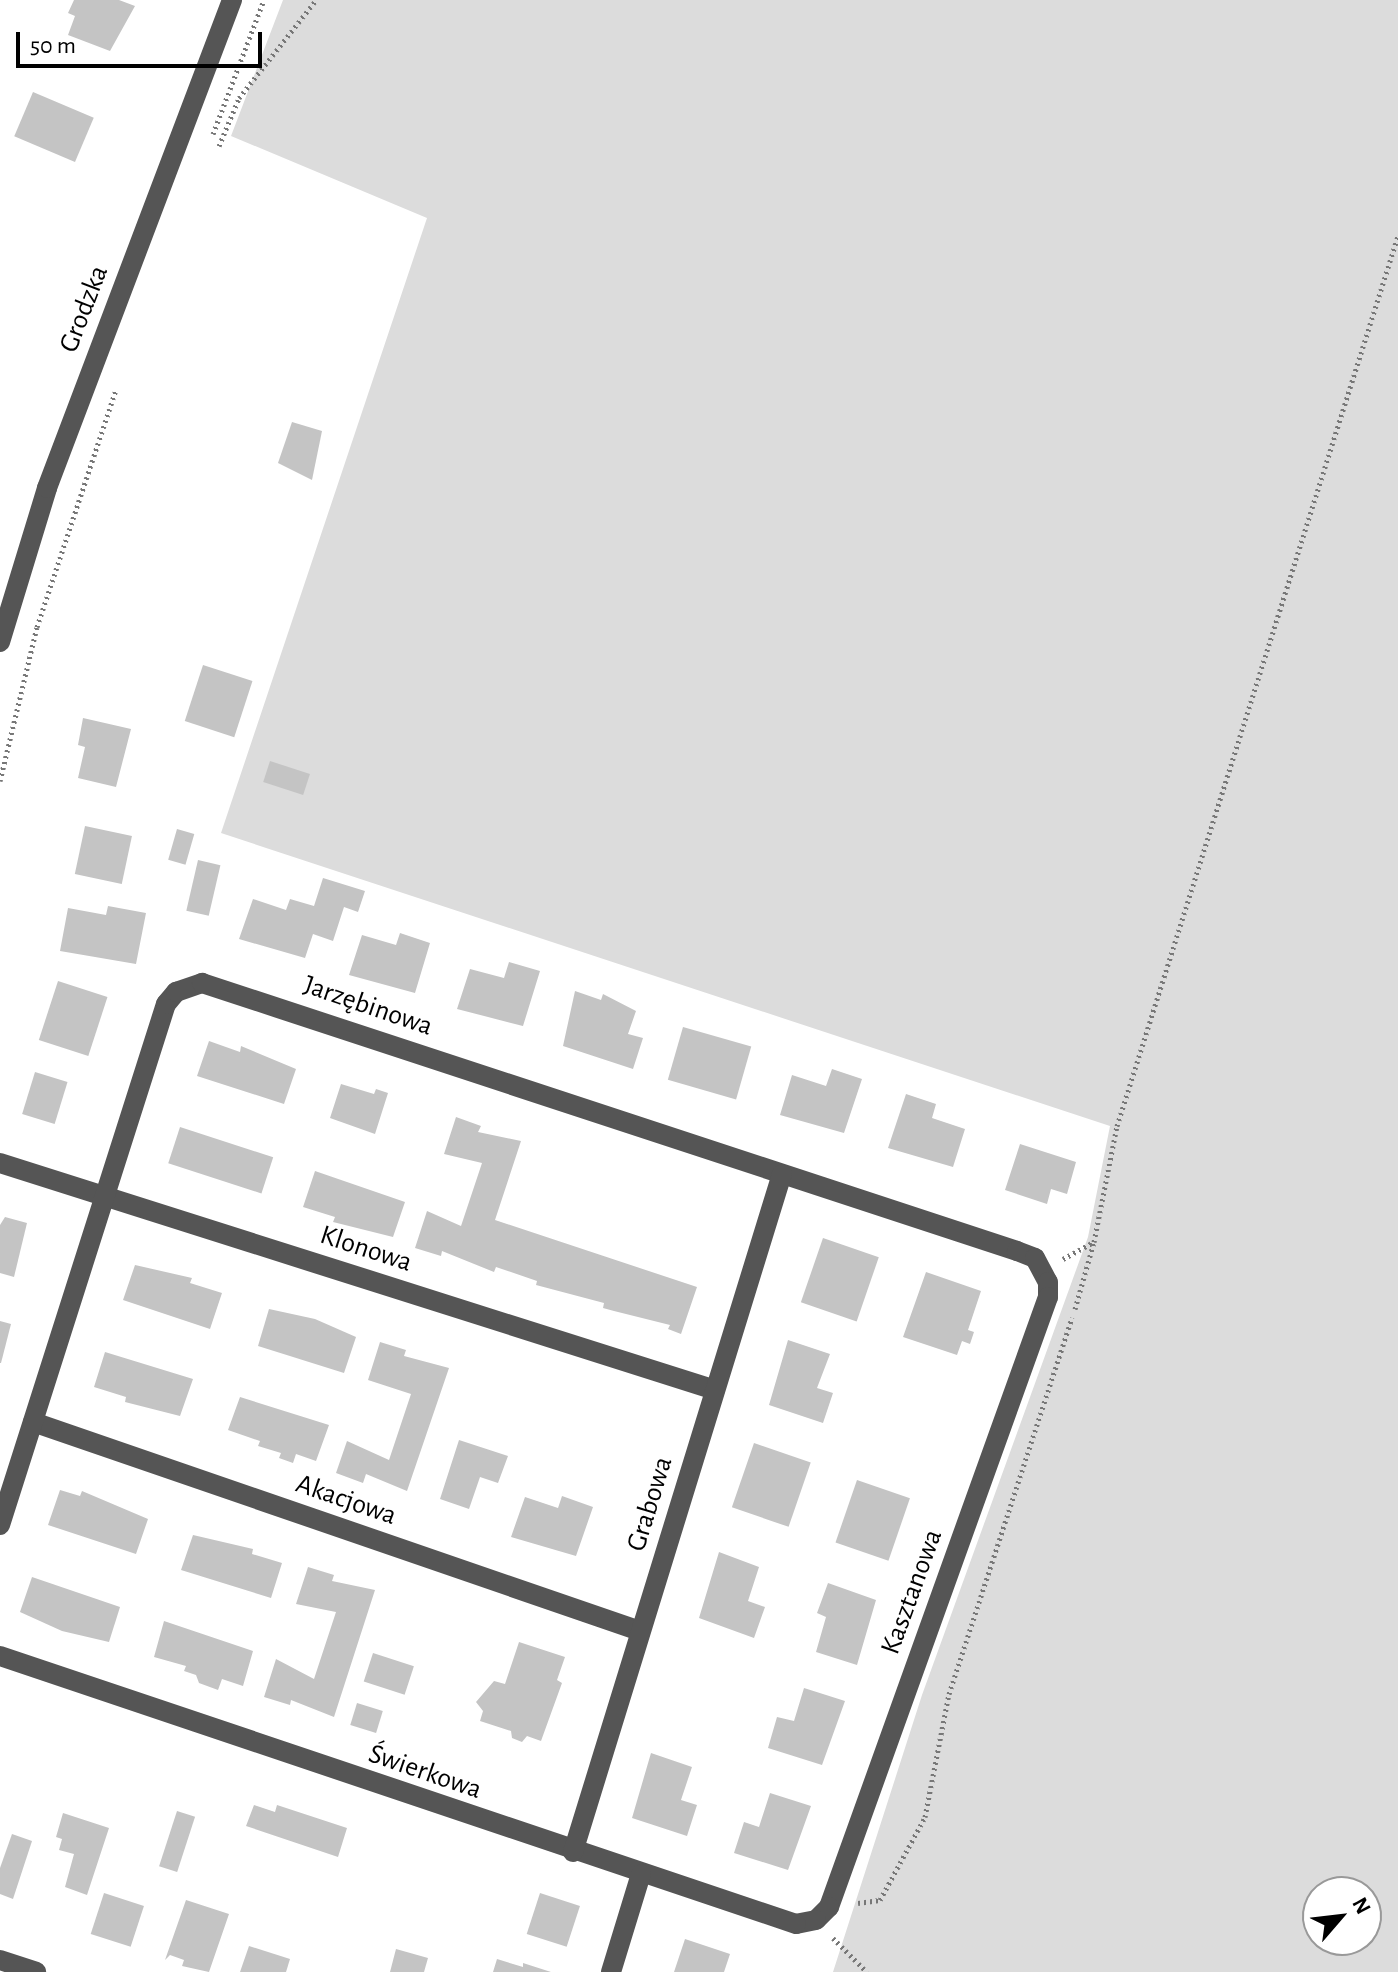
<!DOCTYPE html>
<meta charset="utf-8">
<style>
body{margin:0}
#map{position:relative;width:1398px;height:1972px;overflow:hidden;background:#fff;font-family:"Alegreya Sans",sans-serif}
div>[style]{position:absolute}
.green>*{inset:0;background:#dcdcdc}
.building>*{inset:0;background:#c4c4c4;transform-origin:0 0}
.path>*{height:5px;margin-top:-2.5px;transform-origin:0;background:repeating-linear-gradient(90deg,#777 0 2px,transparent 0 6px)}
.minor>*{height:20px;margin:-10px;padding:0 10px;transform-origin:10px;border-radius:10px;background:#555}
span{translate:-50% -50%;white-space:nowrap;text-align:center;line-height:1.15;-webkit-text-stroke:7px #fff;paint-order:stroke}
.street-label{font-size:28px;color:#000}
.north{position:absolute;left:1302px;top:1876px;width:80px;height:80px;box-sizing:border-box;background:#fff;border:2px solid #999;border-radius:50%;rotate:62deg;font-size:22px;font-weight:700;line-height:32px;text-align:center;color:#000}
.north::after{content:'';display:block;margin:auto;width:28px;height:36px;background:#000;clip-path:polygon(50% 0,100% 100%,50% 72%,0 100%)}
.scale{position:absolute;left:16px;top:32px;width:246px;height:36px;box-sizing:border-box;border:4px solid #000;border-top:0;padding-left:10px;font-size:24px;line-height:28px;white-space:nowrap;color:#000;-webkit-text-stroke:6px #fff;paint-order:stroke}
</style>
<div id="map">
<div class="green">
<i style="clip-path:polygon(evenodd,283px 0,1398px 0,1398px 1972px,833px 1972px,922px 1695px,1088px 1237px,1110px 1126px,221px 833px,427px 218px,231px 136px,283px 0,1318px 1892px,1366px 1892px,1366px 1940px,1318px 1940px,1318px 1892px)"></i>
</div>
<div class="building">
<i style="clip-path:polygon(74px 0,119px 0,135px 6px,110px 51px,68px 35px,75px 16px,68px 13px)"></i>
<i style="left:33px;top:92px;width:66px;height:48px;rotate:23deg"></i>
<i style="clip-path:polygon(292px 422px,322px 431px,312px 480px,278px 463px)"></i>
<i style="left:203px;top:665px;width:52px;height:59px;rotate:18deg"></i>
<i style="clip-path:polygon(83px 718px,131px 729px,116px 787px,78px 778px,85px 747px,78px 745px)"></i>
<i style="left:270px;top:761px;width:42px;height:22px;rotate:18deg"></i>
<i style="left:85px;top:826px;width:48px;height:49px;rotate:12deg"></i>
<i style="left:177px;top:829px;width:18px;height:32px;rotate:16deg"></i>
<i style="left:198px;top:860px;width:23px;height:52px;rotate:13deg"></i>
<i style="clip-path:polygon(323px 878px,365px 891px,358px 912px,344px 907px,333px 941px,313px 934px,305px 958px,239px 939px,253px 899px,286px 910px,290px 899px,314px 906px)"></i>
<i style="clip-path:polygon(108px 906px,146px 913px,136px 964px,60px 951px,68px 908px,106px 915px)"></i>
<i style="clip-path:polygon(400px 933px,430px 943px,415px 993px,349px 975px,362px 935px,396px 945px)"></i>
<i style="clip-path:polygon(509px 962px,540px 971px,523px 1026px,457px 1009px,470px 969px,504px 978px)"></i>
<i style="left:58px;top:981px;width:52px;height:62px;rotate:18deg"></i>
<i style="clip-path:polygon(575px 991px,601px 1000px,603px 994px,636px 1011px,628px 1034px,643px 1038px,633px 1069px,563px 1046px)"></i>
<i style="left:683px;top:1027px;width:71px;height:55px;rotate:16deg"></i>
<i style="clip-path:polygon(209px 1041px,240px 1052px,241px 1046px,296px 1069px,284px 1104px,197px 1076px)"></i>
<i style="clip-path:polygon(832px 1069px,862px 1079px,844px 1133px,780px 1115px,792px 1075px,826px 1086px)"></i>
<i style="left:35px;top:1072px;width:34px;height:44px;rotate:17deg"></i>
<i style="clip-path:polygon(341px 1084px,374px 1094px,376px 1089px,388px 1093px,375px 1134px,330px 1118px)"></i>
<i style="clip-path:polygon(906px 1094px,936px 1104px,932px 1118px,965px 1129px,953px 1167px,888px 1148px)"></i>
<i style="clip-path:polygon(456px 1117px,481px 1126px,478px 1132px,521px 1141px,495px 1220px,697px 1287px,681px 1334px,668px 1329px,670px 1325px,614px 1311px,603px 1308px,604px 1303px,536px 1285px,537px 1281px,496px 1267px,494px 1272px,442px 1251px,441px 1256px,415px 1248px,427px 1211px,461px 1226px,482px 1163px,444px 1154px)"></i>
<i style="left:180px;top:1127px;width:98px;height:38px;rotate:18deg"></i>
<i style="clip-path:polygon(1020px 1144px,1076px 1162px,1067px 1194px,1051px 1189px,1047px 1204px,1005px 1190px)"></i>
<i style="clip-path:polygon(315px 1171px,405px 1202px,393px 1237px,333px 1222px,335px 1217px,303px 1207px)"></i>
<i style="clip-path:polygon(5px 1217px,27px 1223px,14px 1277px,0 1273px,0 1225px)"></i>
<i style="left:823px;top:1238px;width:59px;height:68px;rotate:19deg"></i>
<i style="clip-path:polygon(135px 1265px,192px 1278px,190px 1283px,222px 1293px,210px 1329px,123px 1300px)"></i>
<i style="clip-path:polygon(926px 1272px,981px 1291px,968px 1330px,974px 1332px,970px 1344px,962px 1341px,957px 1355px,903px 1337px)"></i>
<i style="clip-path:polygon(269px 1309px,315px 1319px,356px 1337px,344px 1373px,258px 1346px)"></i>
<i style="clip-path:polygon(0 1321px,11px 1324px,1px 1363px,0 1363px)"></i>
<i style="clip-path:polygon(788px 1340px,830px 1354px,817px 1388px,833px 1393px,823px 1423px,769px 1405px)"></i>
<i style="clip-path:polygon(380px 1342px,406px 1350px,404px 1356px,449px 1368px,407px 1491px,366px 1474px,363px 1483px,336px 1473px,347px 1441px,389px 1460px,411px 1394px,368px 1380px)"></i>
<i style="clip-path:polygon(105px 1352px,193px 1379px,180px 1416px,125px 1402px,126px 1397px,94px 1387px)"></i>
<i style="clip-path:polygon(240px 1397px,329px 1425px,316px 1461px,296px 1454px,293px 1463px,279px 1458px,281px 1453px,258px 1446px,260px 1441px,228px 1430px)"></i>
<i style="clip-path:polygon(459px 1440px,508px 1456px,498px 1483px,480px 1477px,469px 1509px,440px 1499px)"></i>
<i style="left:754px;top:1443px;width:60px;height:68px;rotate:19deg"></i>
<i style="left:857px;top:1480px;width:56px;height:66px;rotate:19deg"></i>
<i style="clip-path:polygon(60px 1490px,80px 1496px,82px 1491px,148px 1519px,136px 1554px,48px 1525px)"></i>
<i style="clip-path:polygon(562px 1496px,593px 1507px,576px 1556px,511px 1537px,525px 1497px,558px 1508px)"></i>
<i style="clip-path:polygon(193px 1535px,253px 1549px,252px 1554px,282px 1563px,271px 1598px,181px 1570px)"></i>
<i style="clip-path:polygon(719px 1552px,759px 1567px,748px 1601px,765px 1607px,754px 1638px,699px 1618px)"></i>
<i style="clip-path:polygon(308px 1567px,334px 1575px,332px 1581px,375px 1590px,334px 1717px,291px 1700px,290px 1705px,264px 1697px,276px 1659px,314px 1679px,336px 1612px,296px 1604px)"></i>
<i style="clip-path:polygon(32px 1577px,120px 1607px,109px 1642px,62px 1631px,20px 1612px)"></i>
<i style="clip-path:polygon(828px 1583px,876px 1600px,857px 1665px,816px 1652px,826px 1617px,817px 1613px)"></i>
<i style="clip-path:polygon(164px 1621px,253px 1651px,243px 1686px,222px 1679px,218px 1690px,199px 1683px,196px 1675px,184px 1671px,186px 1666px,154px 1657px)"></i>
<i style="clip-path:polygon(519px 1642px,565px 1657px,557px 1680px,562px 1683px,541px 1741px,527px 1736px,522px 1742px,512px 1738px,511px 1731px,480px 1721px,483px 1711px,476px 1702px,494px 1681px,505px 1684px)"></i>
<i style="left:373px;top:1653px;width:43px;height:30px;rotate:18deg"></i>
<i style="clip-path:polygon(804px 1688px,845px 1701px,822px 1765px,768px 1748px,777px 1717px,794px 1721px)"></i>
<i style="left:357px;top:1703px;width:27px;height:23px;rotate:17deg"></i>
<i style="clip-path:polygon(651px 1753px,692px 1767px,681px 1800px,697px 1805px,687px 1836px,632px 1818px)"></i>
<i style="clip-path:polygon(770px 1793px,811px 1806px,788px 1870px,734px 1853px,744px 1822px,759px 1827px)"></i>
<i style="clip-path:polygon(254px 1805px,275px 1812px,277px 1805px,347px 1828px,338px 1857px,246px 1826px)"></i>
<i style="left:177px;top:1811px;width:19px;height:58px;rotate:18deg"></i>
<i style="clip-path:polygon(63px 1813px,109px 1828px,87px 1895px,65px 1887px,74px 1854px,59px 1850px,62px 1839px,56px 1837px)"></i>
<i style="clip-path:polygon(12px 1834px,32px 1841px,13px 1899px,0 1894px,0 1868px)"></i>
<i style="left:104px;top:1893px;width:42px;height:43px;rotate:18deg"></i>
<i style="left:540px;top:1893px;width:42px;height:43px;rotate:18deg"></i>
<i style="clip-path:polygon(186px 1900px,229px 1914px,209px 1972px,182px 1966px,184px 1960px,170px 1955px,165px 1960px)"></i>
<i style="clip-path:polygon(685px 1939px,730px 1954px,724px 1972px,674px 1972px)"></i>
<i style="clip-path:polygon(249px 1946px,290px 1959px,286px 1972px,240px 1972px)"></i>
<i style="clip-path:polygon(396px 1949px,428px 1958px,424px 1972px,390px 1972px)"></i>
<i style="clip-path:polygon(497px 1959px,523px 1967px,523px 1963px,551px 1972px,493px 1972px)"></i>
</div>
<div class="path">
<i style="left:213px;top:134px;width:143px;rotate:-69.2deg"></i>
<i style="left:219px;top:146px;width:52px;rotate:-67.4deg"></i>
<i style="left:239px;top:98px;width:125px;rotate:-51.8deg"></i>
<i style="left:0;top:781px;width:158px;rotate:-76.5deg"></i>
<i style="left:37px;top:627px;width:250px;rotate:-71.6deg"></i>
<i style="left:1063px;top:1259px;width:35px;rotate:-29deg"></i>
<i style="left:1094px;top:1242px;width:118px;rotate:-78.8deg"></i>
<i style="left:1117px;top:1126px;width:933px;rotate:-72.48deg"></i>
<i style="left:1075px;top:1309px;width:70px;rotate:-74.2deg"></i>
<i style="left:858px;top:1903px;width:22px;rotate:-8deg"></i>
<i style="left:880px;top:1900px;width:94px;rotate:-61.5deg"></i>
<i style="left:925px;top:1817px;width:125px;rotate:-79deg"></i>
<i style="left:949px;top:1694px;width:396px;rotate:-71.9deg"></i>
<i style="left:833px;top:1938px;width:48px;rotate:45deg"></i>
</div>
<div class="minor">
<i style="left:0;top:642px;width:161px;rotate:-73deg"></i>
<i style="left:47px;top:488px;width:522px;rotate:-69.24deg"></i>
<i style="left:0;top:1163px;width:750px;rotate:17.61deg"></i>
<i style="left:33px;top:1422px;width:642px;rotate:19deg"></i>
<i style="left:0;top:1525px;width:547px;rotate:-72.33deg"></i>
<i style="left:166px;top:1004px;width:16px;rotate:-50deg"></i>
<i style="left:176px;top:992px;width:28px;rotate:-19deg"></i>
<i style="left:202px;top:983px;width:858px;rotate:18.2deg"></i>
<i style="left:1017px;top:1251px;width:19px;rotate:21deg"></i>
<i style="left:1035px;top:1258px;width:27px;rotate:62deg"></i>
<i style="left:1048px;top:1282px;width:15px;rotate:90deg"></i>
<i style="left:1048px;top:1297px;width:648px;rotate:109.75deg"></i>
<i style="left:829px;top:1907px;width:18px;rotate:135deg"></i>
<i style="left:816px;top:1920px;width:20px;rotate:169deg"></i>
<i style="left:796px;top:1924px;width:840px;rotate:-161.39deg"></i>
<i style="left:573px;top:1852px;width:709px;rotate:-72.87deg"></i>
<i style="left:0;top:1960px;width:38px;rotate:18deg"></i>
<i style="left:611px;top:1972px;width:102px;rotate:-73deg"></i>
</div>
<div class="street-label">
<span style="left:84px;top:309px;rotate:-69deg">Grodzka</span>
<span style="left:368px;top:1006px;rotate:19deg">Jarzębinowa</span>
<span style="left:366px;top:1249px;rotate:18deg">Klonowa</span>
<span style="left:346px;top:1500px;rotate:19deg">Akacjowa</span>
<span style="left:650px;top:1504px;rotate:-73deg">Grabowa</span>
<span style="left:912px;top:1592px;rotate:-70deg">Kasztanowa</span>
<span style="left:425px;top:1772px;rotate:19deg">Świerkowa</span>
</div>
<div class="north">N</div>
<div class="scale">50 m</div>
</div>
